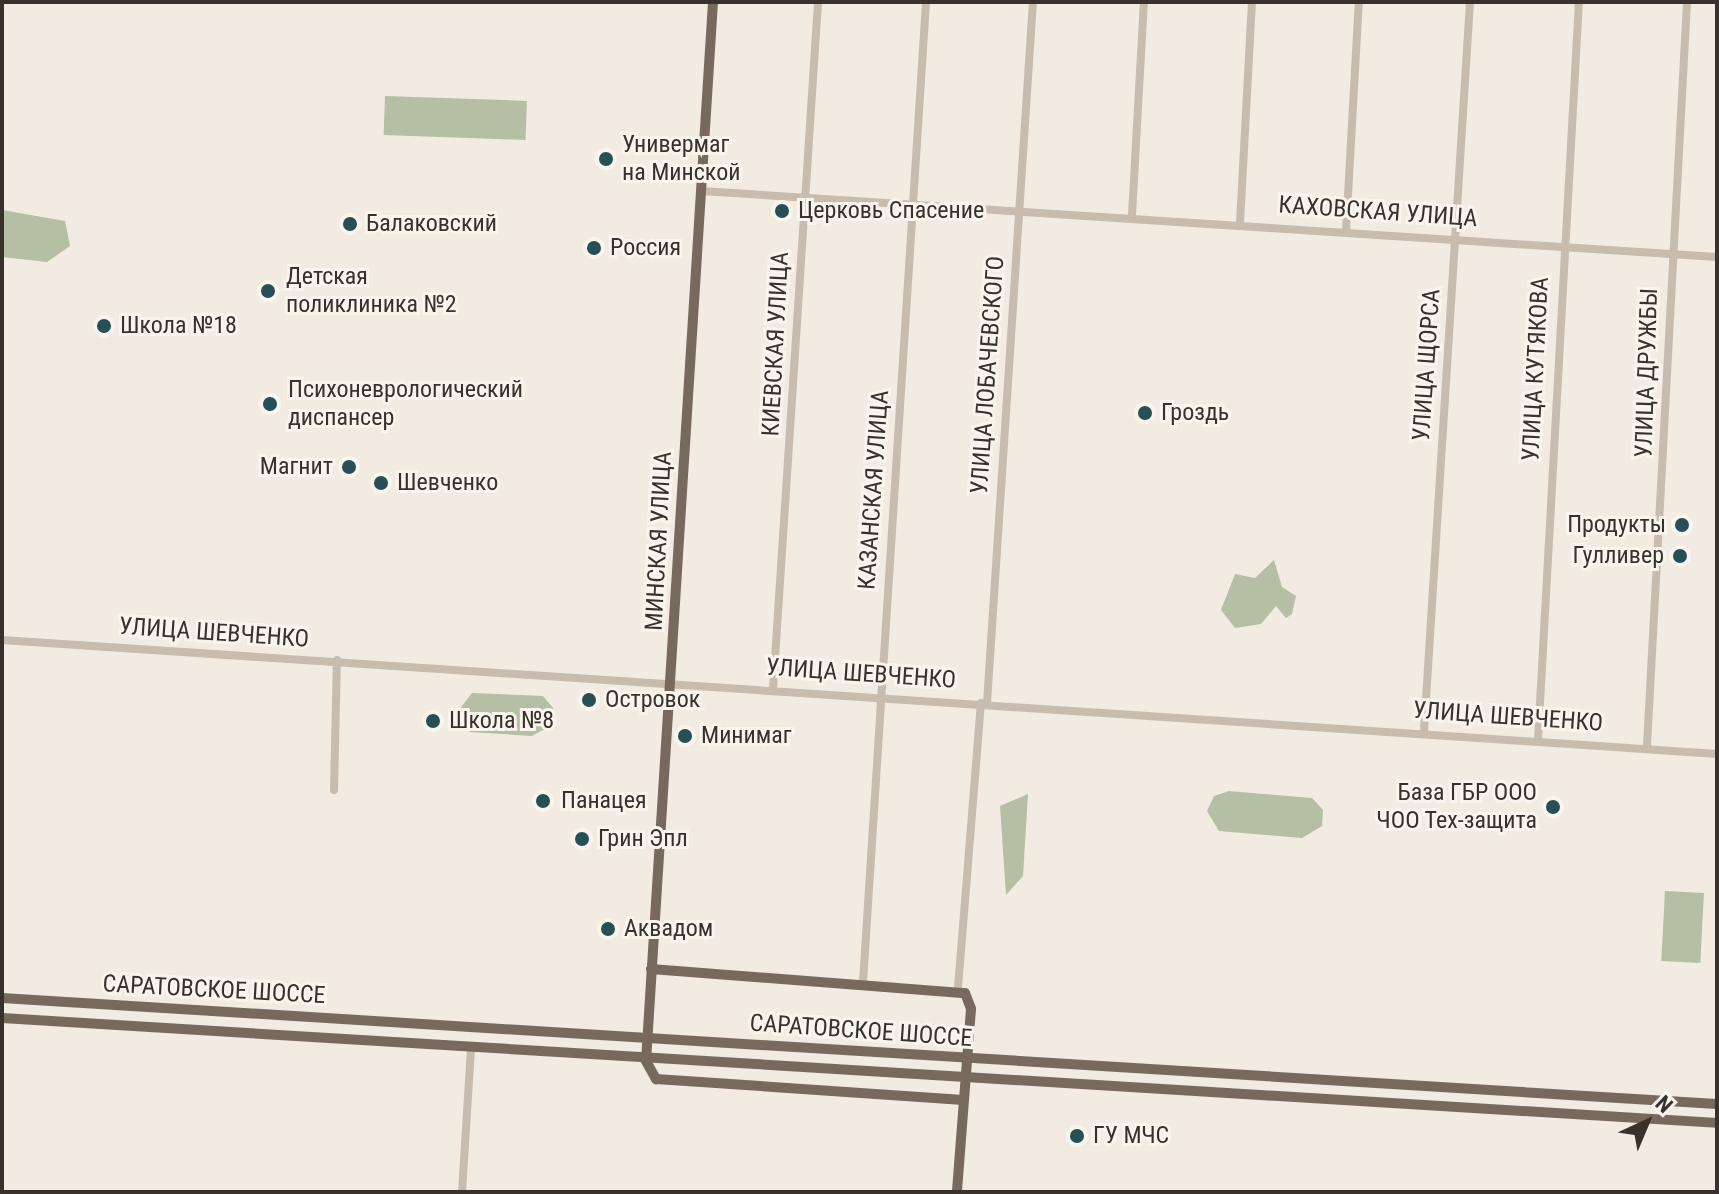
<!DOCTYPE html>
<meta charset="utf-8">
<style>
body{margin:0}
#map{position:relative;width:1719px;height:1194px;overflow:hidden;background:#f1ebe2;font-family:"Roboto Condensed",sans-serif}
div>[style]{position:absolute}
.green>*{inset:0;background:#b4bfa4;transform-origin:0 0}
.minor>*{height:8px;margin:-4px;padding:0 4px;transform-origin:4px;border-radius:4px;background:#c8bcaf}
.major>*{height:10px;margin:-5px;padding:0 5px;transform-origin:5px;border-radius:5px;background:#78695f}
.dots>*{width:22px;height:22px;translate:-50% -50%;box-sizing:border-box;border:4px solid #f9f5ee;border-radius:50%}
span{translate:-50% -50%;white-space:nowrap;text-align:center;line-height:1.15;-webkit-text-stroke:6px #f9f5ee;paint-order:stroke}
.poi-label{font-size:24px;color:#38312c}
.left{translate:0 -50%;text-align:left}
.right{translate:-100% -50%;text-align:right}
.street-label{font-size:24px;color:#38312c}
.frame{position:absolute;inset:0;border:4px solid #38312c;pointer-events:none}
.north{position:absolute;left:1607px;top:1082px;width:80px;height:80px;-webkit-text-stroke:6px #f9f5ee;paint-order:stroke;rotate:44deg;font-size:22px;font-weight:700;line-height:32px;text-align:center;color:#38312c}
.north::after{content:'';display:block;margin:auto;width:28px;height:36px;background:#38312c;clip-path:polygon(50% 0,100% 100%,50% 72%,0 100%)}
</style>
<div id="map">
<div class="green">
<i style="left:385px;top:96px;width:142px;height:39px;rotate:2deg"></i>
<i style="clip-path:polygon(2px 210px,65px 221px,70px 246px,47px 262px,2px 257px)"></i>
<i style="clip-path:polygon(1274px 560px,1282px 587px,1296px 596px,1292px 614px,1286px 618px,1276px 606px,1261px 624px,1235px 628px,1221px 610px,1235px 574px,1255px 578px)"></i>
<i style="clip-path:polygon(472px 693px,543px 696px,553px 708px,552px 725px,532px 736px,470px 732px,458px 711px)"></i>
<i style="clip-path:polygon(1229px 791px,1312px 798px,1323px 810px,1322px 826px,1302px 838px,1219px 831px,1207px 811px,1214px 796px)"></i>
<i style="clip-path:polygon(1028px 794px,1023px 876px,1006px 895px,1000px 806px)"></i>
<i style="left:1665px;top:891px;width:39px;height:70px;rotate:3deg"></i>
</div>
<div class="minor">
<i style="left:701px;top:191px;width:1018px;rotate:3.72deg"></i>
<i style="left:1132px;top:215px;width:213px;rotate:-86.8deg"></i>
<i style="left:1240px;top:223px;width:221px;rotate:-86.9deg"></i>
<i style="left:1346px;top:231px;width:229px;rotate:-86.8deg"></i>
<i style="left:2px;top:640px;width:1719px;rotate:3.8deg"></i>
<i style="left:773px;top:689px;width:688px;rotate:-86.25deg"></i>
<i style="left:987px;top:703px;width:703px;rotate:-86.25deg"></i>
<i style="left:1424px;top:731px;width:730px;rotate:-86.39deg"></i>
<i style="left:1538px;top:739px;width:738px;rotate:-86.82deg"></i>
<i style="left:1647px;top:746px;width:745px;rotate:-86.92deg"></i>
<i style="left:334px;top:790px;width:130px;rotate:-88.7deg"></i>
<i style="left:863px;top:982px;width:982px;rotate:-86.32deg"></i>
<i style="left:958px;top:988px;width:286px;rotate:-85.4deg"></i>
<i style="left:462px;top:1192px;width:144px;rotate:-86.4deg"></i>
</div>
<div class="major">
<i style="left:713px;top:2px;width:1061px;rotate:93.62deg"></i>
<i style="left:646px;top:1061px;width:21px;rotate:61deg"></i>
<i style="left:656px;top:1079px;width:308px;rotate:3.9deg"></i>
<i style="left:651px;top:969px;width:315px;rotate:4.4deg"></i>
<i style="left:965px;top:993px;width:17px;rotate:69deg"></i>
<i style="left:971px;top:1009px;width:184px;rotate:94.4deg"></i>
<i style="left:2px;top:998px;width:1718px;rotate:3.54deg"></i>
<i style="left:2px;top:1018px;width:1718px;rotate:3.5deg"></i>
</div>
<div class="dots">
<i style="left:606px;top:159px;background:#265055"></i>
<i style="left:782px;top:211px;background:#265055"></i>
<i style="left:350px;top:224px;background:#265055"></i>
<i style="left:594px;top:248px;background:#265055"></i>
<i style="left:268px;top:291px;background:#265055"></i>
<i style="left:104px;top:326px;background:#265055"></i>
<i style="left:270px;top:404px;background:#265055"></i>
<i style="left:1145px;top:413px;background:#265055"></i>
<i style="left:349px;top:467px;background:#265055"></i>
<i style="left:381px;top:483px;background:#265055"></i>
<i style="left:1682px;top:525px;background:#265055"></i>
<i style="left:1680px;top:556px;background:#265055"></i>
<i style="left:589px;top:700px;background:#265055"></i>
<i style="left:433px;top:721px;background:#265055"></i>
<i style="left:685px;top:736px;background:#265055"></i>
<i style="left:543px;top:801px;background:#265055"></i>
<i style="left:1553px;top:807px;background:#265055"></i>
<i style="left:582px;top:839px;background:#265055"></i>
<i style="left:608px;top:929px;background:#265055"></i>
<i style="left:1077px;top:1136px;background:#265055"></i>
</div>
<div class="poi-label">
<span class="left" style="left:622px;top:159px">Универмаг<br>на Минской</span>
<span class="left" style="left:798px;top:211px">Церковь Спасение</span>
<span class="left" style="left:366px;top:224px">Балаковский</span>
<span class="left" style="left:610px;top:248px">Россия</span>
<span class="left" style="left:286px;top:291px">Детская<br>поликлиника №2</span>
<span class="left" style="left:120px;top:326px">Школа №18</span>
<span class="left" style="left:288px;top:404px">Психоневрологический<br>диспансер</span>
<span class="left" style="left:1161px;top:413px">Гроздь</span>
<span class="right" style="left:333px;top:467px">Магнит</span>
<span class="left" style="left:397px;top:483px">Шевченко</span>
<span class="right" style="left:1666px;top:525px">Продукты</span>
<span class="right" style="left:1664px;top:556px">Гулливер</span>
<span class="left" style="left:605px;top:700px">Островок</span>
<span class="left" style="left:449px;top:721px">Школа №8</span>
<span class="left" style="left:701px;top:736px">Минимаг</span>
<span class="right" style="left:1537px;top:807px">База ГБР ООО<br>ЧОО Тех-защита</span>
<span class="left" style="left:561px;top:801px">Панацея</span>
<span class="left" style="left:598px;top:839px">Грин Эпл</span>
<span class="left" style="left:624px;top:929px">Аквадом</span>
<span class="left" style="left:1093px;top:1136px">ГУ МЧС</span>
</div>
<div class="street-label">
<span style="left:1378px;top:212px;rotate:4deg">КАХОВСКАЯ УЛИЦА</span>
<span style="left:776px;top:344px;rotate:-87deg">КИЕВСКАЯ УЛИЦА</span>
<span style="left:1427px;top:365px;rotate:-86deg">УЛИЦА ЩОРСА</span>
<span style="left:1536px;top:369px;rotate:-87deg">УЛИЦА КУТЯКОВА</span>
<span style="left:1647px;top:373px;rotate:-88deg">УЛИЦА ДРУЖБЫ</span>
<span style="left:988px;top:375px;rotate:-86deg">УЛИЦА ЛОБАЧЕВСКОГО</span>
<span style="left:874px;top:490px;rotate:-86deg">КАЗАНСКАЯ УЛИЦА</span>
<span style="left:659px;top:541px;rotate:-87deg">МИНСКАЯ УЛИЦА</span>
<span style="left:214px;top:633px;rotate:4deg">УЛИЦА ШЕВЧЕНКО</span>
<span style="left:861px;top:674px;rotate:4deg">УЛИЦА ШЕВЧЕНКО</span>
<span style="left:1508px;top:717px;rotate:4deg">УЛИЦА ШЕВЧЕНКО</span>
<span style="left:214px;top:990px;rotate:3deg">САРАТОВСКОЕ ШОССЕ</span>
<span style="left:861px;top:1031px;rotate:4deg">САРАТОВСКОЕ ШОССЕ</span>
</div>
<div class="frame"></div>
<div class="north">N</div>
</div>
